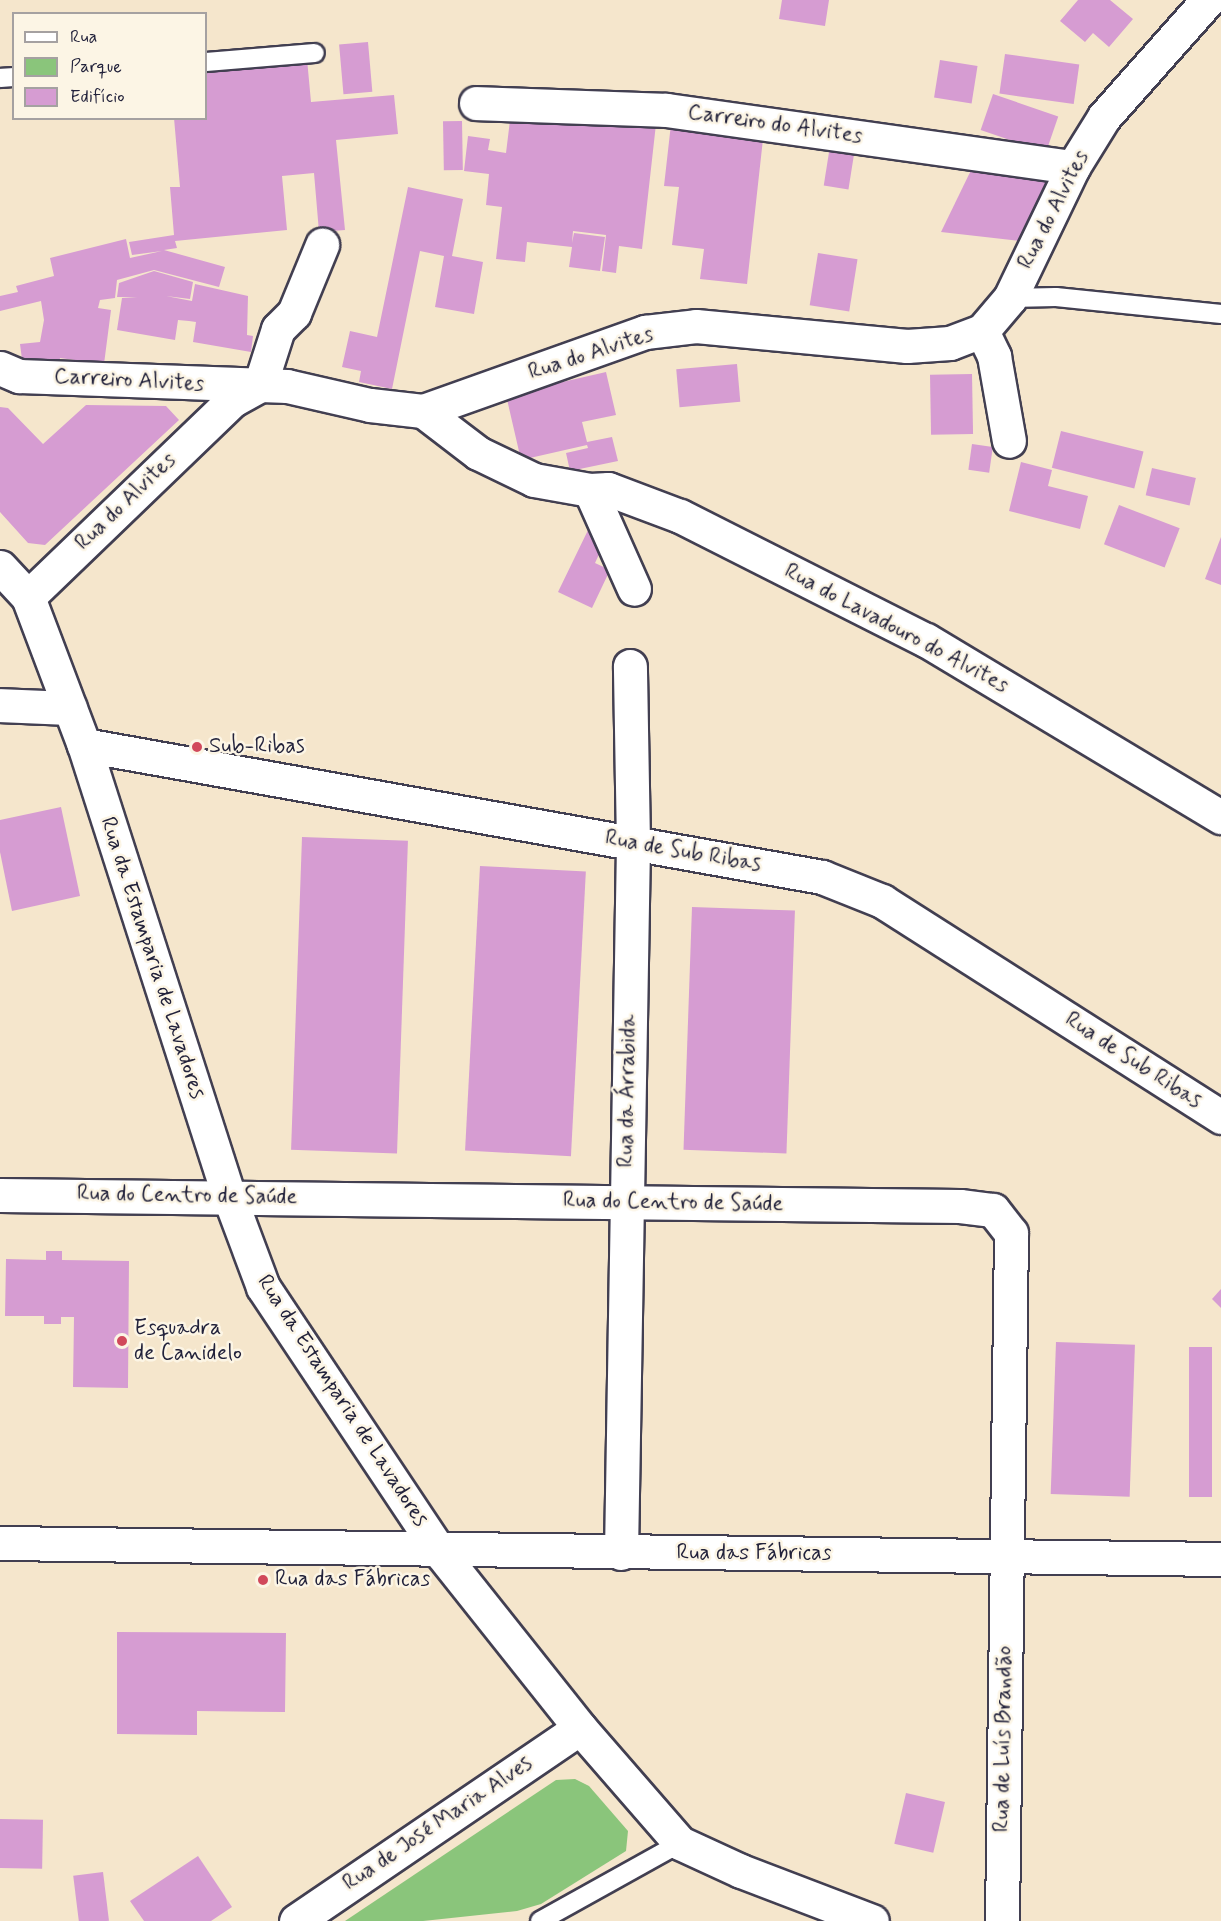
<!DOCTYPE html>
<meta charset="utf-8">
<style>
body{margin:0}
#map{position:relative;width:1221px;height:1921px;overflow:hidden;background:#f5e6cc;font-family:Mynerve,sans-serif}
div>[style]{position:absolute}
.green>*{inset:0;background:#8ac57b}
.building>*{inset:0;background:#d69cd2;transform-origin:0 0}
.roads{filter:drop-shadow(2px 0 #423f51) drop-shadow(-2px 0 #423f51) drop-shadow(0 2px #423f51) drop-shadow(0 -2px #423f51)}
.service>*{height:18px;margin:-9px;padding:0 9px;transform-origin:9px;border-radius:9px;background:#fff}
.minor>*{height:33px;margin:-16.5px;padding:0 16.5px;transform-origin:16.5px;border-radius:16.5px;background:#fff}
.dots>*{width:16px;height:16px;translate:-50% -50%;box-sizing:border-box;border:3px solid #fcf5e5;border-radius:50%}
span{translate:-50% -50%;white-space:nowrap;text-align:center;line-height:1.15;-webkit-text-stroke:5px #fcf5e5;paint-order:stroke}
.street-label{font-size:22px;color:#22223b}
.poi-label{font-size:22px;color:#22223b}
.left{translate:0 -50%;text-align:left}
.legend{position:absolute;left:12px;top:12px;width:195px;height:108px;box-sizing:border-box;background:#fcf5e5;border:2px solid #a5a1a1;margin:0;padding:8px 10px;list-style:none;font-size:18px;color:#22223b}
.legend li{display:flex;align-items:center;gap:12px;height:30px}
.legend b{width:30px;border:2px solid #a5a1a1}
</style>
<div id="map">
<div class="green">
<i style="clip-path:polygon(575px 1779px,589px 1786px,628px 1831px,626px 1851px,541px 1904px,517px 1911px,423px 1921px,345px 1921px,556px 1780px)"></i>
</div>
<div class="building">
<i style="clip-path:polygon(782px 0,829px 0,825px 26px,779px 19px)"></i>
<i style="clip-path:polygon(1078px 0,1110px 0,1133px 19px,1109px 47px,1093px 33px,1085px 42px,1060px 21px)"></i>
<i style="left:368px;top:42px;width:50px;height:29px;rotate:85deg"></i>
<i style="left:1005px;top:54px;width:75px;height:40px;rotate:8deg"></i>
<i style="clip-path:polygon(307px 59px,311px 102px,394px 95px,398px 134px,336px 140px,345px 230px,319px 232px,314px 173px,282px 176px,287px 230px,175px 241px,177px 248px,164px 250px,225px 267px,219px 287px,154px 270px,117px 280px,115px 298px,100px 300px,98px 308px,111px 310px,104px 364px,60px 358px,57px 372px,23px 367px,20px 344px,40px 342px,44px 320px,41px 301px,0 311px,0 296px,18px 292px,16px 286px,54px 276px,50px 258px,126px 239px,130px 258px,162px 251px,132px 255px,129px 242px,174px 235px,170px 187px,180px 187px,174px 118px,206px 118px,206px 67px)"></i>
<i style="left:940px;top:60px;width:38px;height:38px;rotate:9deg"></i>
<i style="left:993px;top:94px;width:69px;height:38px;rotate:19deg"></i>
<i style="clip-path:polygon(511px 112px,656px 124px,642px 249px,619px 246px,616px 273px,602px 271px,606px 235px,573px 231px,572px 243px,574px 233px,605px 237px,600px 271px,569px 267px,572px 247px,527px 242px,525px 262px,496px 259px,502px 207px,486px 205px,489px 174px,464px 171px,468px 136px,490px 139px,488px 150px,506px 153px)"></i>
<i style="left:462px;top:121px;width:49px;height:19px;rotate:89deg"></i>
<i style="clip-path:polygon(671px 124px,763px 139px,747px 284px,700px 279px,704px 249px,672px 245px,679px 187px,664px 186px)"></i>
<i style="left:830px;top:146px;width:25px;height:40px;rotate:9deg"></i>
<i style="clip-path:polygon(975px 162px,1064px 175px,1028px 242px,941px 232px)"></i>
<i style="clip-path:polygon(408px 187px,463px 199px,452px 256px,483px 262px,474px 314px,435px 307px,444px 256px,420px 251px,392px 389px,359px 382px,361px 371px,342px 367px,350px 331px,377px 337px)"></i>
<i style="left:818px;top:253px;width:40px;height:53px;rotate:9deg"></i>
<i style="clip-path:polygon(154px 271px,193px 282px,190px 299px,166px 296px,192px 301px,195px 284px,248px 296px,247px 335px,253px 336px,251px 352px,193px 342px,196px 322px,189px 321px,178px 320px,175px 340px,117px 330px,122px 298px,137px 297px,117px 297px,119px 283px)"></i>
<i style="left:737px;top:364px;width:38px;height:61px;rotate:85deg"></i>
<i style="clip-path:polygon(606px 372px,616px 415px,582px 422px,587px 442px,612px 437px,618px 461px,570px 471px,566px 453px,588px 448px,587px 445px,521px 460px,506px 395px)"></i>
<i style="left:972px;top:374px;width:60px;height:42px;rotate:89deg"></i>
<i style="clip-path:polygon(86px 405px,166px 406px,179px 420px,45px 545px,28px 543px,0 512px,0 407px,8px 408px,43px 444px)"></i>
<i style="left:1061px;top:431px;width:85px;height:38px;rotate:14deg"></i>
<i style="left:972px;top:444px;width:21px;height:26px;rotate:8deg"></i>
<i style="clip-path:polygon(1021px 462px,1052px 470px,1048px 486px,1088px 496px,1080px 529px,1009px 511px)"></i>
<i style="left:1152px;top:468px;width:45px;height:28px;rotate:13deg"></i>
<i style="left:1119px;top:505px;width:65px;height:42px;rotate:21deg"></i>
<i style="clip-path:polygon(590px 526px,608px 535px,595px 563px,610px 570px,592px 608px,558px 592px)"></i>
<i style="clip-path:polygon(1221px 537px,1221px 585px,1205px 579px)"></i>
<i style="clip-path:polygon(61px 807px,80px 896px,12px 911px,0 852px,0 820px)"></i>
<i style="left:302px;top:837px;width:106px;height:313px;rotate:2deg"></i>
<i style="left:480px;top:866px;width:106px;height:285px;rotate:3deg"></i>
<i style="left:692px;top:907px;width:103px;height:243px;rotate:2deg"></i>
<i style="clip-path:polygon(46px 1251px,62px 1251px,62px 1260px,129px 1261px,128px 1388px,73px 1387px,74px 1317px,61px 1317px,61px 1324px,44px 1324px,44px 1316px,5px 1316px,6px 1259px,46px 1260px)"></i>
<i style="clip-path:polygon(1221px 1289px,1221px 1308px,1212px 1299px)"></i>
<i style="left:1056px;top:1342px;width:79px;height:152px;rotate:2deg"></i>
<i style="left:1189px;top:1347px;width:23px;height:150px"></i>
<i style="clip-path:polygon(117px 1632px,286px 1633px,285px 1712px,197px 1711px,197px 1735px,117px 1734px)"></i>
<i style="left:906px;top:1793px;width:40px;height:52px;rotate:13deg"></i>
<i style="left:0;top:1819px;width:43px;height:49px;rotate:1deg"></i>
<i style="clip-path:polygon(198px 1856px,232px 1907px,211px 1921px,144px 1921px,130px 1901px)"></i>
<i style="left:103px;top:1872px;width:49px;height:30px;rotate:83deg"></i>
</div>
<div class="roads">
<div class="service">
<i style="left:206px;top:62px;width:109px;rotate:-4.7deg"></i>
<i style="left:0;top:78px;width:14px;rotate:-4deg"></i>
<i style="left:1010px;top:298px;width:46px;rotate:-1.2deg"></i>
<i style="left:1056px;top:297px;width:166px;rotate:5.9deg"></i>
<i style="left:540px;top:1921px;width:160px;rotate:-29.1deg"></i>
</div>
<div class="minor">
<i style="left:476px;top:103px;width:190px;rotate:2.1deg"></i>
<i style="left:666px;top:110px;width:411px;rotate:8deg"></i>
<i style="left:982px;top:331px;width:28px;rotate:64deg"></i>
<i style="left:994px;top:356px;width:86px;rotate:80deg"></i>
<i style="left:0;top:368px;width:21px;rotate:23deg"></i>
<i style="left:19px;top:376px;width:241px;rotate:2.1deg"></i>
<i style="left:260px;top:385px;width:59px;rotate:-72.2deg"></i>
<i style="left:278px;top:329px;width:23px;rotate:-45deg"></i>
<i style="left:294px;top:313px;width:74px;rotate:-67.6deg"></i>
<i style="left:423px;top:411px;width:69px;rotate:37.4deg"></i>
<i style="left:478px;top:453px;width:62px;rotate:25.7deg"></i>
<i style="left:534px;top:480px;width:57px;rotate:10.1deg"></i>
<i style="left:590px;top:490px;width:18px;rotate:-3deg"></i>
<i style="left:608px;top:489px;width:77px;rotate:20.6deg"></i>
<i style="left:680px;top:516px;width:275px;rotate:26.8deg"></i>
<i style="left:926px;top:640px;width:344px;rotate:31deg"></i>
<i style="left:590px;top:490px;width:108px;rotate:66deg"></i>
<i style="left:0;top:567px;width:41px;rotate:47deg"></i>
<i style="left:28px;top:597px;width:158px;rotate:69.3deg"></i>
<i style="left:84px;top:745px;width:474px;rotate:72.2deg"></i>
<i style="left:229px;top:1196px;width:97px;rotate:69.5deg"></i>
<i style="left:263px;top:1287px;width:319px;rotate:56.3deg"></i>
<i style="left:440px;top:1552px;width:225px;rotate:51.5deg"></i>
<i style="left:580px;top:1728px;width:152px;rotate:49deg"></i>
<i style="left:680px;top:1843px;width:67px;rotate:24.7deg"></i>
<i style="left:741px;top:1871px;width:140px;rotate:20.9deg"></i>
<i style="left:28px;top:597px;width:284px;rotate:-43.9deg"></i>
<i style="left:233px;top:400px;width:31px;rotate:-29deg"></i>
<i style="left:260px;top:385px;width:27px;rotate:2deg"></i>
<i style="left:287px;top:386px;width:85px;rotate:12.9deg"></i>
<i style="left:370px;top:405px;width:53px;rotate:6.5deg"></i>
<i style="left:423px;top:411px;width:236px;rotate:-19.6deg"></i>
<i style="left:645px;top:332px;width:51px;rotate:-6.7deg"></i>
<i style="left:696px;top:326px;width:212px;rotate:5.4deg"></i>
<i style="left:907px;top:346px;width:43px;rotate:-4deg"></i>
<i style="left:950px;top:343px;width:34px;rotate:-21deg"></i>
<i style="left:982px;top:331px;width:43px;rotate:-49.7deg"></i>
<i style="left:1010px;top:298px;width:145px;rotate:-64.3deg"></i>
<i style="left:1073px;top:167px;width:59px;rotate:-58.2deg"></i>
<i style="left:1104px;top:117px;width:157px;rotate:-48.4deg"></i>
<i style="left:0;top:705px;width:70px;rotate:2.5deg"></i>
<i style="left:84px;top:745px;width:750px;rotate:10.14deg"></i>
<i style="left:822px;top:877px;width:65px;rotate:21.8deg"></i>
<i style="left:882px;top:901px;width:402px;rotate:32.5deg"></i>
<i style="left:0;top:1195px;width:960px;rotate:0.66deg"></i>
<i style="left:960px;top:1206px;width:33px;rotate:7deg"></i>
<i style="left:993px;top:1210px;width:29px;rotate:52deg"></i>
<i style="left:1011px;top:1233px;width:688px;rotate:90.75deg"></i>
<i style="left:0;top:1543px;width:1221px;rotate:0.75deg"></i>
<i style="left:621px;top:1553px;width:710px;rotate:-89.03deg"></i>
<i style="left:633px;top:843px;width:177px;rotate:-91deg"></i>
<i style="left:296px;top:1921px;width:343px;rotate:-34.2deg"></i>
</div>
</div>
<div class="dots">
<i style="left:197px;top:747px;background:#d1495b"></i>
<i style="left:122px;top:1341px;background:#d1495b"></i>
<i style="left:263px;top:1580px;background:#d1495b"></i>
</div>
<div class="street-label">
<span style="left:775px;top:125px;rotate:8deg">Carreiro do Alvites</span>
<span style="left:1054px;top:210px;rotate:-63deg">Rua do Alvites</span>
<span style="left:591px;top:354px;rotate:-18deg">Rua do Alvites</span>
<span style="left:129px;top:381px;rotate:3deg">Carreiro Alvites</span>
<span style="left:126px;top:502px;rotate:-44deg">Rua do Alvites</span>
<span style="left:896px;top:629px;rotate:28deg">Rua do Lavadouro do Alvites</span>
<span style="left:683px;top:852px;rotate:10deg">Rua de Sub Ribas</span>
<span style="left:152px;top:958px;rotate:72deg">Rua da Estamparia de Lavadores</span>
<span style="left:1133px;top:1061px;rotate:33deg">Rua de Sub Ribas</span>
<span style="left:628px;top:1091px;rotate:-89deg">Rua da Árrabida</span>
<span style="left:187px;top:1196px;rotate:1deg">Rua do Centro de Saúde</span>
<span style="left:673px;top:1203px;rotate:1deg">Rua do Centro de Saúde</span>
<span style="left:342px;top:1401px;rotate:57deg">Rua da Estamparia de Lavadores</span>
<span style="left:754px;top:1554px">Rua das Fábricas</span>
<span style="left:1004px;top:1739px;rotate:-89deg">Rua de Luís Brandão</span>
<span style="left:438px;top:1824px;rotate:-34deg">Rua de José Maria Alves</span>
</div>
<div class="poi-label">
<span class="left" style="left:209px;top:747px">Sub-Ribas</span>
<span class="left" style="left:134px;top:1341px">Esquadra<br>de Canidelo</span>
<span class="left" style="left:275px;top:1580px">Rua das Fábricas</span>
</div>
<ul class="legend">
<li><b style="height:8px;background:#fff"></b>Rua</li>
<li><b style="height:16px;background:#8ac57b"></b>Parque</li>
<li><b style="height:16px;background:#d69cd2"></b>Edifício</li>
</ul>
</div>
